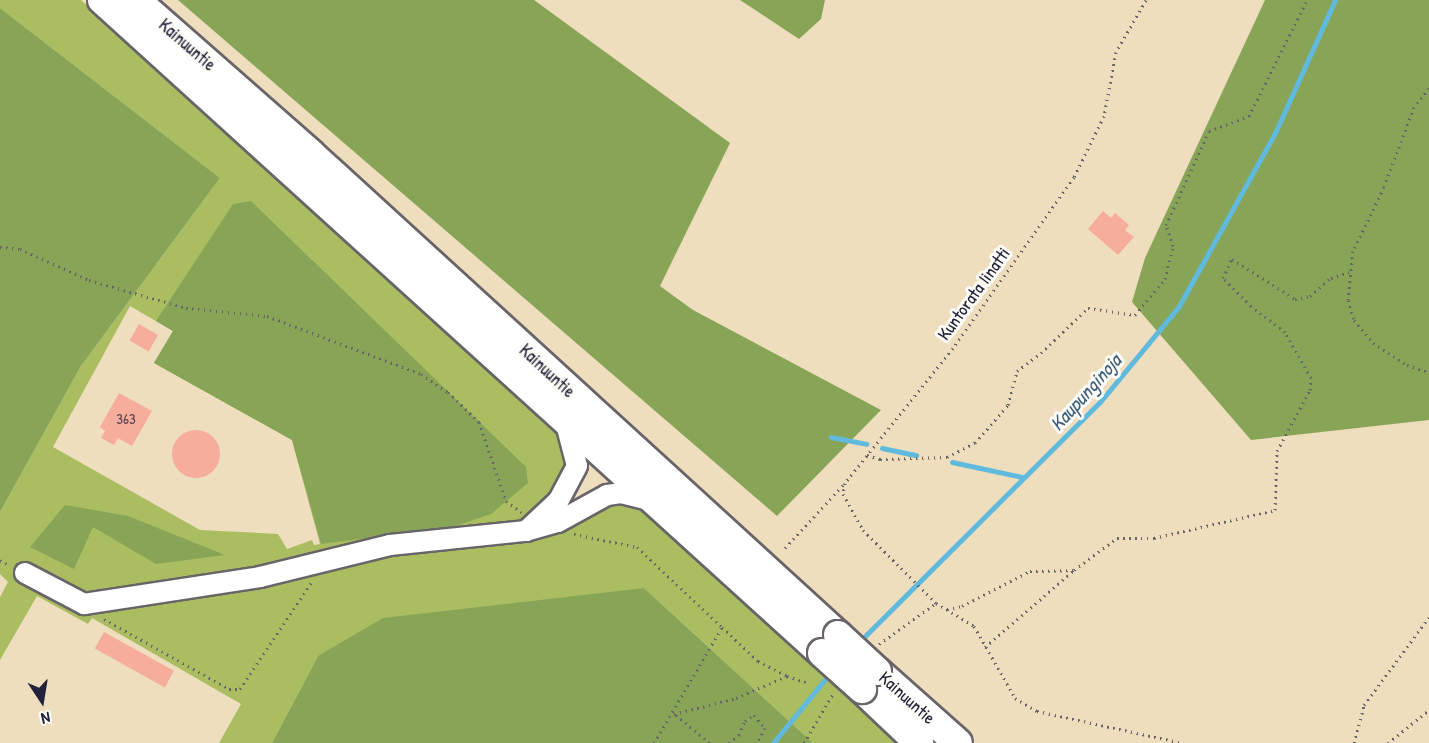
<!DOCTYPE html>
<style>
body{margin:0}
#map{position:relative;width:1429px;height:743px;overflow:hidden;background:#eedebd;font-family:"Patrick Hand",sans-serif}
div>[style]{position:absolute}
.green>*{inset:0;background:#abbd61}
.forest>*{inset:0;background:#88a457}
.stream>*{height:5px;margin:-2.5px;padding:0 2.5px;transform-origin:2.5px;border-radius:2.5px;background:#60badd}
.building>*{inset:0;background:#f7ad9b;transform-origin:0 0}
.round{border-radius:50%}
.path>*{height:3px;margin-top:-1.5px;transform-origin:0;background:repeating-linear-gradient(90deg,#696468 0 1.5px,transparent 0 6px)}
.roads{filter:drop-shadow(2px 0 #696468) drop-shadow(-2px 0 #696468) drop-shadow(0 2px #696468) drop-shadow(0 -2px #696468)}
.minor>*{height:20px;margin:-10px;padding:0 10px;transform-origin:10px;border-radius:10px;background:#fff}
.highway>*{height:28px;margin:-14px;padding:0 14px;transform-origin:14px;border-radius:14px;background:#fff}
.bridges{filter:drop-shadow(2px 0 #696468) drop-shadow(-2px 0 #696468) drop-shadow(0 2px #696468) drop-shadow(0 -2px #696468)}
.highway-bridge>*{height:28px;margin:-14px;padding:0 14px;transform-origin:14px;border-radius:14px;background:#fff}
span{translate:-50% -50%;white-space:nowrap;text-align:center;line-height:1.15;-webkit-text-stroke:6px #fdfcf7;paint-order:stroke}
.number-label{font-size:15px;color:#574553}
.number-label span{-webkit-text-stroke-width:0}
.street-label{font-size:18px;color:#22223b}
.water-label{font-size:20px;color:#3b5f7c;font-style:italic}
.north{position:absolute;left:12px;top:671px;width:60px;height:60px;-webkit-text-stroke:4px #fdfcf7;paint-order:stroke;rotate:168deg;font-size:16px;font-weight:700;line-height:24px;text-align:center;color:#22223b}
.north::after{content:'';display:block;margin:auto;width:21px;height:27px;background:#22223b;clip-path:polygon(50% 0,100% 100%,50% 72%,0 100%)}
</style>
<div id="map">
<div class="green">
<i style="clip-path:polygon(evenodd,0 0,81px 0,553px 422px,565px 443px,567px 461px,551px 498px,518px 522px,524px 537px,606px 506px,631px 504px,675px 536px,900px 743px,813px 743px,644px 588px,318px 656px,272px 743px,219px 743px,241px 704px,92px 618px,88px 624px,37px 596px,0 660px,0 597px,8px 582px,0 574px,0 512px,81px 366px,220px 178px,0 8px,0 0,130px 306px,173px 331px,154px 363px,292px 440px,320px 544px,314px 545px,312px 540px,287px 549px,278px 534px,200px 530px,53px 447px,130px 306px)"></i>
</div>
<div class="forest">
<i style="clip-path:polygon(178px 0,534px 0,730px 143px,660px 286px,693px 310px,881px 410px,777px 516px)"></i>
<i style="clip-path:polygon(740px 0,825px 0,821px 19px,799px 39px)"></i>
<i style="clip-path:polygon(1265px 0,1429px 0,1429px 420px,1251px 440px,1132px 302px,1145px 258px)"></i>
<i style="clip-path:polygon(0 8px,220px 178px,81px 366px,0 512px)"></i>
<i style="clip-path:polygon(251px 201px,526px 467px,528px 483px,491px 514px,453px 527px,321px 544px,292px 440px,154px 363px,173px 331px,156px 321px,233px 204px)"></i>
<i style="clip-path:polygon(65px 505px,128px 516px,225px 555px,156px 564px,93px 527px,74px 569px,30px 547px)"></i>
<i style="clip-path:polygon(644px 588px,813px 743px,272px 743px,318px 656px,383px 618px)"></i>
</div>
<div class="stream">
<i style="left:831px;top:437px;width:36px;rotate:11deg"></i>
<i style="left:882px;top:448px;width:35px;rotate:12deg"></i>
<i style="left:952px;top:462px;width:72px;rotate:12.1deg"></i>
<i style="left:859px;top:642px;width:340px;rotate:-44.9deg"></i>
<i style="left:1100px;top:402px;width:124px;rotate:-50.5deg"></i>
<i style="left:1179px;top:306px;width:198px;rotate:-61deg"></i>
<i style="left:1275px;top:133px;width:146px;rotate:-65.7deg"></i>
<i style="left:773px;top:743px;width:90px;rotate:-50.8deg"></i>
</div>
<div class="building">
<i style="clip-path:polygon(1103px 211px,1111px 218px,1115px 213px,1129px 225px,1125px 230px,1134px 237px,1118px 255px,1088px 229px)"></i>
<i style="left:139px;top:324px;width:22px;height:19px;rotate:30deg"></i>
<i style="clip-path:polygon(119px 393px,152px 411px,132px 446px,118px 438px,114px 445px,101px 438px,105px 431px,100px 427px)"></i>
<i class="round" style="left:172px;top:430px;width:48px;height:48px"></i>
<i style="left:104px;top:632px;width:80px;height:19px;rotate:29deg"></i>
</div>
<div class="path">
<i style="left:1146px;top:0;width:60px;rotate:120deg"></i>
<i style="left:1116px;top:52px;width:65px;rotate:100.6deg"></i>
<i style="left:1104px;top:116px;width:68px;rotate:116.2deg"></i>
<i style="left:1074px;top:177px;width:209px;rotate:125.3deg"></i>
<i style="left:953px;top:348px;width:173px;rotate:128.7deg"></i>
<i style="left:845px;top:483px;width:11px;rotate:100deg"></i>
<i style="left:843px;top:494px;width:41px;rotate:60.9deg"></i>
<i style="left:863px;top:530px;width:103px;rotate:45deg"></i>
<i style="left:936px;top:603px;width:44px;rotate:31.2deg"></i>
<i style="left:974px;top:626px;width:83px;rotate:60.3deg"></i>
<i style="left:1015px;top:698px;width:26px;rotate:31deg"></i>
<i style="left:1037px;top:711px;width:148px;rotate:12.4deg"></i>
<i style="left:1429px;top:88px;width:24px;rotate:128deg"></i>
<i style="left:1414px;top:107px;width:85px;rotate:110.6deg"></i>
<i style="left:1384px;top:187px;width:71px;rotate:115.8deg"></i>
<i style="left:1353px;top:251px;width:49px;rotate:95.8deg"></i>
<i style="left:1348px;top:300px;width:21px;rotate:73deg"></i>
<i style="left:1354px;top:320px;width:30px;rotate:50deg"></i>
<i style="left:1373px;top:343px;width:40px;rotate:32.9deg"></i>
<i style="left:1407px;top:365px;width:23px;rotate:18deg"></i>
<i style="left:0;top:247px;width:20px;rotate:6deg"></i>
<i style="left:20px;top:249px;width:76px;rotate:24.2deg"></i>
<i style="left:89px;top:280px;width:101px;rotate:16.1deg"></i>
<i style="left:186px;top:308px;width:81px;rotate:5.6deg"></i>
<i style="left:267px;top:316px;width:165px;rotate:20.6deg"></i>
<i style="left:421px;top:374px;width:32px;rotate:34deg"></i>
<i style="left:448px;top:392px;width:43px;rotate:44.1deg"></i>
<i style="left:479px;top:422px;width:83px;rotate:71.1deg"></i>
<i style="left:506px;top:501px;width:19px;rotate:36deg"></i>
<i style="left:867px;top:455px;width:14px;rotate:17deg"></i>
<i style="left:880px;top:459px;width:67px;rotate:-1.7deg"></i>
<i style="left:947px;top:457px;width:31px;rotate:-27deg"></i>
<i style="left:975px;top:443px;width:50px;rotate:-49deg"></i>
<i style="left:1008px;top:405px;width:35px;rotate:-75deg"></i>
<i style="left:1017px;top:371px;width:30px;rotate:-37deg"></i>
<i style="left:1041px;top:353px;width:65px;rotate:-43.8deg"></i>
<i style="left:1088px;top:308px;width:48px;rotate:8.5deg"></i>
<i style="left:1135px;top:315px;width:47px;rotate:-50.2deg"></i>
<i style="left:1165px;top:279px;width:34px;rotate:-76deg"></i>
<i style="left:1173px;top:246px;width:22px;rotate:-108deg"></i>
<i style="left:1166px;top:225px;width:103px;rotate:-65.4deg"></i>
<i style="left:1209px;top:131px;width:43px;rotate:-20.6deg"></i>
<i style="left:1249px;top:116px;width:130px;rotate:-63.4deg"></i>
<i style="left:574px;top:534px;width:64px;rotate:11.7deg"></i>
<i style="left:637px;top:547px;width:117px;rotate:43.3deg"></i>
<i style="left:785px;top:548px;width:88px;rotate:-47.3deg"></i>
<i style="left:0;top:560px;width:10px;rotate:29deg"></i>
<i style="left:947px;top:609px;width:15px;rotate:-11deg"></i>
<i style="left:962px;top:606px;width:76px;rotate:-27.2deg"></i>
<i style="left:1030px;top:571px;width:44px;rotate:-1.3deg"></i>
<i style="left:1074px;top:570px;width:54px;rotate:-36.7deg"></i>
<i style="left:1117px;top:538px;width:37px"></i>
<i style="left:1154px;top:538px;width:124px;rotate:-13deg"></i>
<i style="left:1275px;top:510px;width:59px;rotate:-88.1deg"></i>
<i style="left:1277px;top:451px;width:69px;rotate:-61.6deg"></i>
<i style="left:1310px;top:390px;width:12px;rotate:-85deg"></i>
<i style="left:1311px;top:378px;width:53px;rotate:-119.5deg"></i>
<i style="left:1285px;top:332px;width:43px;rotate:-142.6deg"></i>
<i style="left:1251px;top:306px;width:40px;rotate:-135deg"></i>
<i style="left:1223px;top:278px;width:21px;rotate:-65deg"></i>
<i style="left:1232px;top:259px;width:75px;rotate:32.4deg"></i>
<i style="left:1295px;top:299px;width:15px;rotate:-11deg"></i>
<i style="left:1310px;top:296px;width:28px;rotate:-41deg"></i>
<i style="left:1331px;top:278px;width:19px;rotate:-18deg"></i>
<i style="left:104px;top:619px;width:143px;rotate:29.2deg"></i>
<i style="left:229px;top:689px;width:11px"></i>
<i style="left:240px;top:689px;width:128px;rotate:-56.2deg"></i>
<i style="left:879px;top:644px;width:70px;rotate:-35.7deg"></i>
<i style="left:985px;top:647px;width:116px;rotate:-40.8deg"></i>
<i style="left:674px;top:714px;width:64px;rotate:-14.5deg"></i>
<i style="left:736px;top:698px;width:56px;rotate:-23.3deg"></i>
<i style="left:787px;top:676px;width:20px;rotate:18deg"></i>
<i style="left:676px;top:715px;width:44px;rotate:39.5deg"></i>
<i style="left:654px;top:743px;width:134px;rotate:-59.6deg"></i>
<i style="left:722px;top:627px;width:50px;rotate:43.4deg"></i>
<i style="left:758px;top:661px;width:33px;rotate:27deg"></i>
<i style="left:729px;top:743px;width:13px;rotate:-39deg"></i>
<i style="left:739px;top:735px;width:15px;rotate:-67deg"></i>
<i style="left:745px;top:721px;width:11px;rotate:-34deg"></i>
<i style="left:754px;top:715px;width:17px;rotate:50deg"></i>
<i style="left:765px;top:728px;width:17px;rotate:118deg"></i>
<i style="left:804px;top:743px;width:59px;rotate:-59.5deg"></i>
<i style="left:1354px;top:743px;width:39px;rotate:-75deg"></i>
<i style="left:1364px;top:705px;width:109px;rotate:-53.5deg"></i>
<i style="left:1388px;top:743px;width:53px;rotate:-38.8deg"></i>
</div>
<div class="roads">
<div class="minor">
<i style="left:566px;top:424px;width:43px;rotate:75.3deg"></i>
<i style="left:577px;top:466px;width:40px;rotate:118deg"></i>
<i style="left:558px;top:501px;width:44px;rotate:136.8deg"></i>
<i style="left:526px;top:531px;width:33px;rotate:-16deg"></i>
<i style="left:558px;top:522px;width:56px;rotate:-28.9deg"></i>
<i style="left:607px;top:495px;width:14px;rotate:-8deg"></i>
<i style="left:621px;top:493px;width:30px;rotate:14deg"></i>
<i style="left:25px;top:573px;width:67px;rotate:27.7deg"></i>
<i style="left:84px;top:604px;width:178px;rotate:-8.7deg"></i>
<i style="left:260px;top:577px;width:134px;rotate:-13.8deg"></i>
<i style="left:390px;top:545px;width:137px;rotate:-5.9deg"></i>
</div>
<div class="highway">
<i style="left:102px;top:0;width:972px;rotate:42.21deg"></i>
<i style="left:136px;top:0;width:233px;rotate:41.3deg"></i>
<i style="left:311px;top:154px;width:714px;rotate:42.39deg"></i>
<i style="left:877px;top:671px;width:108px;rotate:41.6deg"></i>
<i style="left:862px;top:689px;width:79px;rotate:43.5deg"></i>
</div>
</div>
<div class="bridges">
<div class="highway-bridge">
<i style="left:838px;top:635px;width:53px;rotate:42.7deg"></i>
<i style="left:822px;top:653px;width:54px;rotate:42deg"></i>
</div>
</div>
<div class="number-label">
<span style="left:126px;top:419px">363</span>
</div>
<div class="street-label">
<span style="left:187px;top:45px;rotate:41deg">Kainuuntie</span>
<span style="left:974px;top:294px;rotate:-54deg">Kuntorata Iinatti</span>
<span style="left:547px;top:371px;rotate:43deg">Kainuuntie</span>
<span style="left:907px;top:698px;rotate:42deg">Kainuuntie</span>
</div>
<div class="water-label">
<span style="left:1085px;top:392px;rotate:-48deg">Kaupunginoja</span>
</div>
<div class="north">N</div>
</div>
